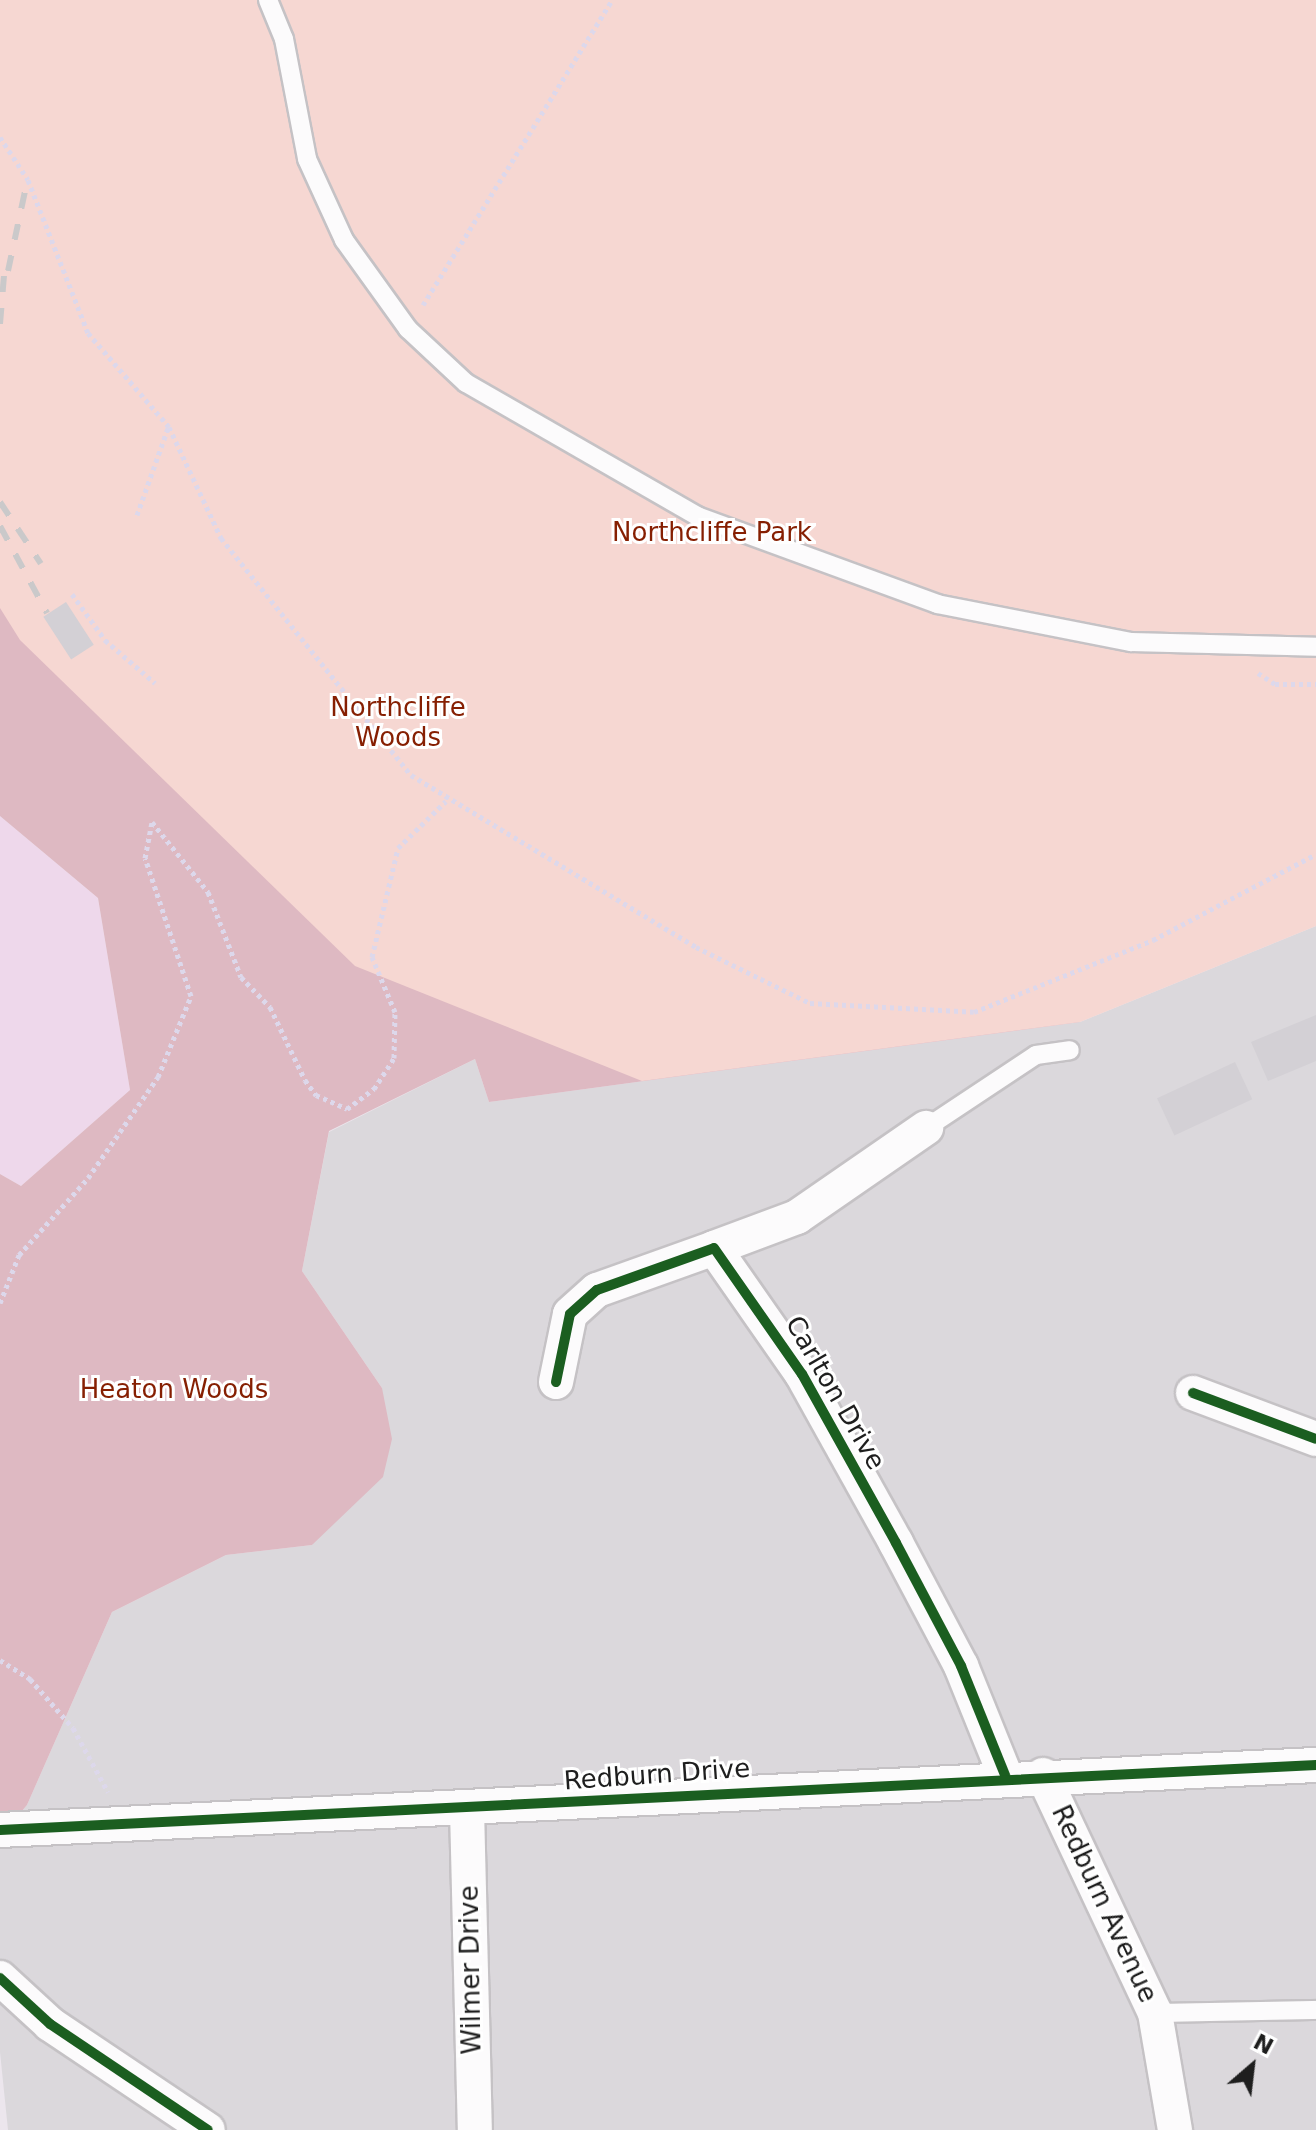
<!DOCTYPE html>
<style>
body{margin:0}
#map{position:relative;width:1316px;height:2130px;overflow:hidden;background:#ece6ed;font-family:"DejaVu Sans",sans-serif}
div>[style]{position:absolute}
.residential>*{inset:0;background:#dbd8dc}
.farmland>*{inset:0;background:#eed8eb}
.forest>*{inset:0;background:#deb9c2}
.park>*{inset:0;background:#f6d7d2}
.building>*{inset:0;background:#d3d0d5;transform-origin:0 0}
.path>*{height:5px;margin-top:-2.5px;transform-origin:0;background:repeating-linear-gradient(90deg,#ddd8eb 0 4px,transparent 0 8px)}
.roads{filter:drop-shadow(2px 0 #c5c2c5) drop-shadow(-2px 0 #c5c2c5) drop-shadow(0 2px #c5c2c5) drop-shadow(0 -2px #c5c2c5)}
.lane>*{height:18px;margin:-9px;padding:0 9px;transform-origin:9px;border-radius:9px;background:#fcfbfc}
.street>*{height:34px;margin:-17px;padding:0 17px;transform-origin:17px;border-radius:17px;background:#fcfbfc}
.rail>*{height:6px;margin-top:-3px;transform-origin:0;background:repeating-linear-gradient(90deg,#cac9ca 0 16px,transparent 0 32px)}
.cycleway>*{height:10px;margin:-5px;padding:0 5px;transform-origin:5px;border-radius:5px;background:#1b5e20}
span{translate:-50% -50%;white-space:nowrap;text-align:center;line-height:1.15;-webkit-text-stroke:6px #fff;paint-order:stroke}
.park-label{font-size:26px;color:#861f02}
.street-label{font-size:26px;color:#1e1e1e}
.north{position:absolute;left:1212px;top:2026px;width:80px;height:80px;-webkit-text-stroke:6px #fff;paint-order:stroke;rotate:28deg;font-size:22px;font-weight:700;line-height:32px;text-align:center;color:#1e1e1e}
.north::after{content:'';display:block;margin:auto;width:28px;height:36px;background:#1e1e1e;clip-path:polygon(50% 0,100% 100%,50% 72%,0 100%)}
</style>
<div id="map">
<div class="residential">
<i style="clip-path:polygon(1316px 926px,1316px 2130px,8px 2130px,0 2052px,0 1837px,27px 1805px,112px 1612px,226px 1555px,312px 1545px,382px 1388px,302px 1271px,329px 1132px,475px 1059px,489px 1102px,1080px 1022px)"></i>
</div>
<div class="farmland">
<i style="clip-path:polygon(0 816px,98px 898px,130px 1090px,21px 1186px,0 1174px)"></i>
</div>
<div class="forest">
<i style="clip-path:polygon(0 0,1080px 1022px,489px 1102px,475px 1059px,329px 1131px,302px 1271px,382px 1388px,392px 1439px,383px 1477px,312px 1545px,226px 1555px,112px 1612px,27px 1805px,0 1837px,0 1174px,21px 1186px,130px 1090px,98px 898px,0 816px)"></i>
</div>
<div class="park">
<i style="clip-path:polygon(0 0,1316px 0,1316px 926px,1080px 1022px,642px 1081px,355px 966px,20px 640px,0 608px)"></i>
</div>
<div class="building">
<i style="left:66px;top:602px;width:51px;height:27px;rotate:57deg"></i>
<i style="clip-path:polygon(1316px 1015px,1316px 1061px,1268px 1081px,1251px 1042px)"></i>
<i style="left:1235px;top:1062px;width:41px;height:86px;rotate:65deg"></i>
</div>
<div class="path">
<i style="left:0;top:137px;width:51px;rotate:56.9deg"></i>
<i style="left:28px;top:180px;width:164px;rotate:68.6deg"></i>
<i style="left:88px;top:333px;width:124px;rotate:49.2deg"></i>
<i style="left:169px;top:427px;width:123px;rotate:64.9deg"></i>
<i style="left:221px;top:538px;width:304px;rotate:51.3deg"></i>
<i style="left:411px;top:775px;width:333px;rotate:31.1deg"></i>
<i style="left:696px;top:947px;width:127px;rotate:26.2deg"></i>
<i style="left:810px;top:1003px;width:164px;rotate:3.1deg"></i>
<i style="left:974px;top:1012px;width:193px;rotate:-21.9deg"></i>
<i style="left:1153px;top:940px;width:184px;rotate:-27.8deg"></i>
<i style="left:423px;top:305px;width:359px;rotate:-58.2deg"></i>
<i style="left:137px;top:515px;width:92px;rotate:-70.4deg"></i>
<i style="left:72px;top:594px;width:57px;rotate:54.3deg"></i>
<i style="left:105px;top:640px;width:66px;rotate:40.7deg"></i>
<i style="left:1258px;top:673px;width:20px;rotate:33deg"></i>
<i style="left:1275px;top:684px;width:41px"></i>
<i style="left:0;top:1303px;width:52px;rotate:-68.4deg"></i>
<i style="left:19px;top:1255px;width:103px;rotate:-48.1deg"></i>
<i style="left:88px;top:1178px;width:123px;rotate:-55.3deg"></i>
<i style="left:158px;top:1077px;width:87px;rotate:-67.8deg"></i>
<i style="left:191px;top:996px;width:145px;rotate:-108.4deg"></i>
<i style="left:145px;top:858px;width:37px;rotate:-79deg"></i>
<i style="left:152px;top:822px;width:90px;rotate:51.3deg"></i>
<i style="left:208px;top:892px;width:91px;rotate:68.8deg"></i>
<i style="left:241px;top:977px;width:42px;rotate:46deg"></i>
<i style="left:270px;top:1007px;width:81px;rotate:64.4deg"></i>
<i style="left:305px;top:1080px;width:19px;rotate:54deg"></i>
<i style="left:316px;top:1095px;width:34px;rotate:24deg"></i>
<i style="left:347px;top:1109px;width:34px;rotate:-37deg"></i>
<i style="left:374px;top:1089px;width:37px;rotate:-57deg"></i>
<i style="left:394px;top:1058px;width:46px;rotate:-88.8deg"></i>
<i style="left:395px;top:1012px;width:60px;rotate:-112.7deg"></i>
<i style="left:372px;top:957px;width:112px;rotate:-76.6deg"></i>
<i style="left:398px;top:848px;width:67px;rotate:-44.4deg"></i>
<i style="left:0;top:1660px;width:36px;rotate:32deg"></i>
<i style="left:30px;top:1679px;width:65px;rotate:48.7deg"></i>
<i style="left:73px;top:1728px;width:73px;rotate:61.3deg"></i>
</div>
<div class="roads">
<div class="lane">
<i style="left:268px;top:0;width:42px;rotate:67.7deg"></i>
<i style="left:284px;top:39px;width:122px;rotate:79.1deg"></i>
<i style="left:307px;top:159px;width:89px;rotate:65.4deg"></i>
<i style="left:344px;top:240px;width:110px;rotate:54.3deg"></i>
<i style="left:408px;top:329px;width:79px;rotate:43deg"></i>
<i style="left:466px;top:383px;width:267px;rotate:29.9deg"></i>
<i style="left:697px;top:516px;width:256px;rotate:20.1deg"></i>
<i style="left:937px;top:604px;width:198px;rotate:11.1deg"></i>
<i style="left:1131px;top:642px;width:185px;rotate:1.5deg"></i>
<i style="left:926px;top:1128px;width:132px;rotate:-33.6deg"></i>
<i style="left:1036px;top:1055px;width:34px;rotate:-8deg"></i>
<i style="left:1155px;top:2013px;width:161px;rotate:-1.1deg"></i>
</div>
<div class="street">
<i style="left:714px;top:1248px;width:89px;rotate:-20.5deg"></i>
<i style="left:797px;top:1217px;width:157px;rotate:-34.6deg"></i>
<i style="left:556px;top:1382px;width:69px;rotate:-78.4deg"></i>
<i style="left:570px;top:1314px;width:36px;rotate:-42deg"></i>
<i style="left:597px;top:1290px;width:124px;rotate:-19.7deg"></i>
<i style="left:714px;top:1248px;width:154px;rotate:55.1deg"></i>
<i style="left:802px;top:1374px;width:193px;rotate:60.9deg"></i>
<i style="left:896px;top:1543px;width:139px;rotate:62.1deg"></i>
<i style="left:961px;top:1666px;width:118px;rotate:68deg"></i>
<i style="left:1193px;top:1393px;width:131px;rotate:20.5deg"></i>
<i style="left:1043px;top:1775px;width:263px;rotate:64.8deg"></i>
<i style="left:1155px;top:2013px;width:119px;rotate:80.3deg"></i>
<i style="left:467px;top:1809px;width:321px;rotate:88.6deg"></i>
<i style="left:0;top:1830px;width:1318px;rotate:-2.83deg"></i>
<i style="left:0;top:1978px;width:68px;rotate:42.6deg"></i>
<i style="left:50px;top:2024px;width:190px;rotate:33.9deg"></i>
</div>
</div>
<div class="rail">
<i style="left:8px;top:271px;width:82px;rotate:-78deg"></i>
<i style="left:0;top:324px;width:61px;rotate:-85.3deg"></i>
<i style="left:0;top:502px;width:74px;rotate:56.5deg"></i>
<i style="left:0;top:526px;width:99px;rotate:61.6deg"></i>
</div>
<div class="cycleway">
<i style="left:556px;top:1382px;width:69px;rotate:-78.4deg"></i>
<i style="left:570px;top:1314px;width:36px;rotate:-42deg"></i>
<i style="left:597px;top:1290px;width:124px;rotate:-19.7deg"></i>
<i style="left:714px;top:1248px;width:154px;rotate:55.1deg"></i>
<i style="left:802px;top:1374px;width:193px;rotate:60.9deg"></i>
<i style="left:896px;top:1543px;width:139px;rotate:62.1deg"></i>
<i style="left:961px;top:1666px;width:118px;rotate:68deg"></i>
<i style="left:1193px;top:1393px;width:131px;rotate:20.5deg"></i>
<i style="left:0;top:1830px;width:1318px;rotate:-2.83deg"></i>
<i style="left:0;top:1978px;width:68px;rotate:42.6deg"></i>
<i style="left:50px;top:2024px;width:190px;rotate:33.9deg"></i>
</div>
<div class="park-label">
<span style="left:712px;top:533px">Northcliffe Park</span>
<span style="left:398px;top:723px">Northcliffe<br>Woods</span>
<span style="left:174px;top:1390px">Heaton Woods</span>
</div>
<div class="street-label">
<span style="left:835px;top:1393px;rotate:60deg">Carlton Drive</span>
<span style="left:657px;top:1775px;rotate:-4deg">Redburn Drive</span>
<span style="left:1104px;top:1904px;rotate:65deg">Redburn Avenue</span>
<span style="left:471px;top:1970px;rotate:-91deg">Wilmer Drive</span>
</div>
<div class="north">N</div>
</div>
